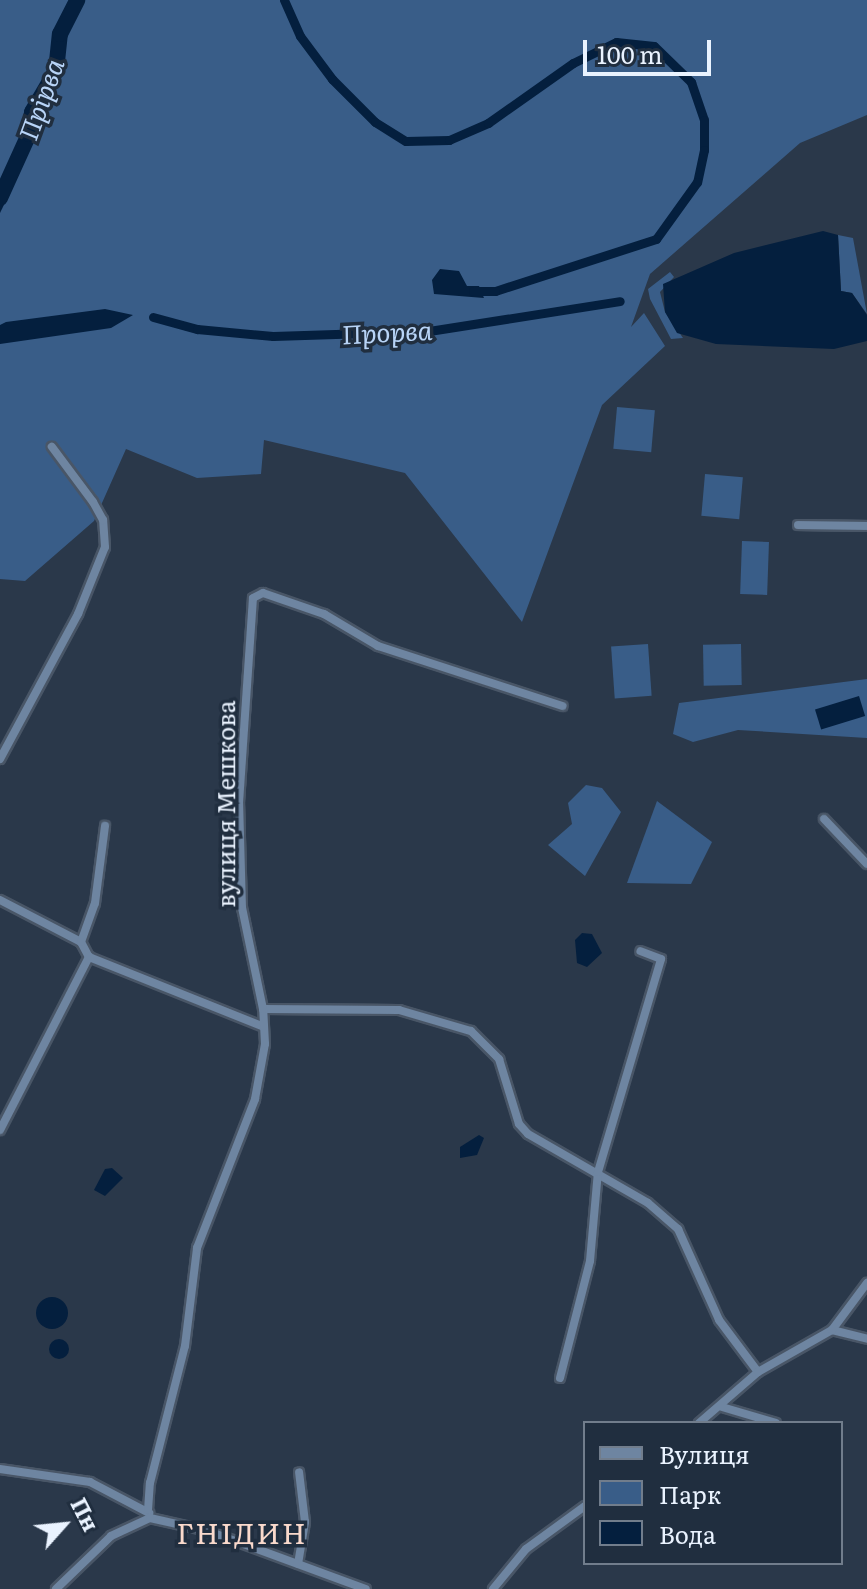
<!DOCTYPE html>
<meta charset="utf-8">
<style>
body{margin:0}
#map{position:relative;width:867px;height:1589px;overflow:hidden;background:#2a384a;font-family:Literata,serif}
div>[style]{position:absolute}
.green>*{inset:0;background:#395d88;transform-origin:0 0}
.water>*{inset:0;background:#041f3e;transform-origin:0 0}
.round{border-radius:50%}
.canal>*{height:9px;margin:-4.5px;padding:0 4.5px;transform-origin:4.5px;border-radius:4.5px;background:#041f3e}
.river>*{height:16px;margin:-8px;padding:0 8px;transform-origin:8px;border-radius:8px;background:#041f3e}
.roads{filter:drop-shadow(2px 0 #495667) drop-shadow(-2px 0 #495667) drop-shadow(0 2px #495667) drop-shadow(0 -2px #495667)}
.minor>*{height:8px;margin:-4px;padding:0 4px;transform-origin:4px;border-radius:4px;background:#6e85a1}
span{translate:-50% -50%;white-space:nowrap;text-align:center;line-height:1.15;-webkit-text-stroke:7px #202e3f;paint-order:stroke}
.street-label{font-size:24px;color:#eaf3ff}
.water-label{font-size:26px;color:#b8d4f7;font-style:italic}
.quarter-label{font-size:28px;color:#f9d9cc;letter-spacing:2px}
.legend{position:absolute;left:583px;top:1421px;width:260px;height:144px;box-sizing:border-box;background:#202e3f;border:2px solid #717d8c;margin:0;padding:10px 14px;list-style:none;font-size:24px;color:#eaf3ff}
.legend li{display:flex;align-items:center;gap:16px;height:40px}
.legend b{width:40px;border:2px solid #717d8c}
.north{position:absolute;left:24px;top:1485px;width:80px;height:80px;-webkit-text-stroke:6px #202e3f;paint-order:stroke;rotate:63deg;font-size:22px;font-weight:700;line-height:32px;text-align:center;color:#eaf3ff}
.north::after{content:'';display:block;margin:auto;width:28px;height:36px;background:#eaf3ff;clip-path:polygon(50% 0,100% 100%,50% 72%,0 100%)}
.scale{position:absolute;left:583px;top:40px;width:128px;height:36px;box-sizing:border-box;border:4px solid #eaf3ff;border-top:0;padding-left:10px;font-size:24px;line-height:28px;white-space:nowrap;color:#eaf3ff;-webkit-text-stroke:6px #202e3f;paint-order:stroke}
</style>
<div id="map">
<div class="green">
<i style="clip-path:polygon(0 0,867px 0,867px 115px,800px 143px,650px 274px,631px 327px,644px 313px,665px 346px,602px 405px,522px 622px,405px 473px,264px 440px,261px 474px,197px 478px,126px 449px,94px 521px,25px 581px,0 579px)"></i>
<i style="clip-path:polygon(838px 235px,853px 238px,867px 314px,852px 293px,841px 291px)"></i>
<i style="clip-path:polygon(670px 272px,674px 277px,660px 292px,665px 312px,683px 338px,671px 339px,650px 299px,648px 289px)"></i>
<i style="left:617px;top:407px;width:38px;height:42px;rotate:5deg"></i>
<i style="left:705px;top:474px;width:38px;height:42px;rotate:5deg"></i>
<i style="left:742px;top:541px;width:27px;height:53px;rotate:2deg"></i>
<i style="left:648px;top:644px;width:52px;height:37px;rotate:86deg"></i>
<i style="left:741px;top:644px;width:41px;height:38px;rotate:89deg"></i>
<i style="clip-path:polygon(867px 679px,867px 738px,738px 730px,693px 742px,673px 734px,679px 703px)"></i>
<i style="clip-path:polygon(586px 785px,602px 788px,621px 812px,585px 876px,548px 845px,572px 824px,568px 803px)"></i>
<i style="clip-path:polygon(657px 801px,712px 842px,691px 884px,627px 883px)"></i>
</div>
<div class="water">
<i style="clip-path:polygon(15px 160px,13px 186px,0 213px,0 180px)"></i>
<i style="clip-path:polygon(823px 231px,838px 235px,841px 291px,852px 293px,867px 315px,867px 341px,834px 349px,716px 344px,677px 333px,665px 312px,663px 284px,734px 253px)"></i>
<i style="clip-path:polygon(440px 269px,459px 271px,467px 286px,479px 286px,484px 298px,434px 294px,432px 280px)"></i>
<i style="clip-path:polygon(105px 309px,133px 315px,111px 328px,0 344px,0 325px,6px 322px)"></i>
<i style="left:859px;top:696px;width:21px;height:46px;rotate:73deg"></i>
<i style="clip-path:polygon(582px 933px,592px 934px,602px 953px,587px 967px,577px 963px,575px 940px)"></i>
<i style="clip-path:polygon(479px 1135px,484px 1138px,477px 1155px,460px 1158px,460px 1147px)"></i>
<i style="clip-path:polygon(112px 1168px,123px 1178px,105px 1196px,94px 1190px,105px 1169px)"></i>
<i class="round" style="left:36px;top:1297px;width:32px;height:32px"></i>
<i class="round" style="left:49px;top:1339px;width:20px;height:20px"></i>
</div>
<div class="canal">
<i style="left:284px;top:0;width:39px;rotate:66deg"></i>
<i style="left:300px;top:36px;width:54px;rotate:53.3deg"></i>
<i style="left:332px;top:79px;width:61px;rotate:45deg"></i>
<i style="left:375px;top:122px;width:36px;rotate:32deg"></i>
<i style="left:406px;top:141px;width:43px;rotate:-1.3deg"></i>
<i style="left:449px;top:140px;width:43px;rotate:-23.6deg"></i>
<i style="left:488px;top:123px;width:104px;rotate:-35.2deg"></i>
<i style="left:573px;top:63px;width:48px;rotate:-26deg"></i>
<i style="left:616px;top:42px;width:38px;rotate:6deg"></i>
<i style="left:654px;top:46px;width:52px;rotate:44.2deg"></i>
<i style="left:691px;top:82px;width:40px;rotate:71.1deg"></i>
<i style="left:704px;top:120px;width:30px;rotate:90deg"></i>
<i style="left:704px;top:150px;width:33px;rotate:102deg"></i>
<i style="left:697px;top:182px;width:70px;rotate:125.7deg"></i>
<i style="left:656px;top:239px;width:169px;rotate:162.1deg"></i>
<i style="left:495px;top:291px;width:22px;rotate:180deg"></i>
<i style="left:153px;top:317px;width:46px;rotate:15.3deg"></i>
<i style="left:197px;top:329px;width:76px;rotate:5.3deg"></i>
<i style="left:273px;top:336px;width:156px;rotate:-1.8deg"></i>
<i style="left:429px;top:331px;width:193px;rotate:-8.9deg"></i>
</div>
<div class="river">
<i style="left:0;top:198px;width:70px;rotate:-65.6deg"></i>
<i style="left:29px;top:134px;width:22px;rotate:-82deg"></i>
<i style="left:32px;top:112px;width:48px;rotate:-59.7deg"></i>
<i style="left:56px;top:71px;width:37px;rotate:-84deg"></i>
<i style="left:60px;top:34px;width:38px;rotate:-63deg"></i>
</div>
<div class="roads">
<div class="minor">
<i style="left:798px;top:525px;width:69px;rotate:0.8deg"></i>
<i style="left:0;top:759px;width:165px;rotate:-61.7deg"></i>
<i style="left:78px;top:614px;width:72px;rotate:-68.1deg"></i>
<i style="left:105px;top:547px;width:27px;rotate:-94deg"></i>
<i style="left:103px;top:520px;width:21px;rotate:-119deg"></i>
<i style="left:93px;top:502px;width:69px;rotate:-126.7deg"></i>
<i style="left:824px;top:819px;width:62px;rotate:46.3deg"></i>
<i style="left:0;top:900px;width:91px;rotate:27.4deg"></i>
<i style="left:81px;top:942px;width:17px;rotate:62deg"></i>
<i style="left:89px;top:957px;width:188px;rotate:21.8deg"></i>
<i style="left:81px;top:942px;width:41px;rotate:-70.3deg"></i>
<i style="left:95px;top:903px;width:78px;rotate:-82.6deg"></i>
<i style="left:263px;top:1009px;width:136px;rotate:0.4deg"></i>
<i style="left:399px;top:1010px;width:75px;rotate:16.3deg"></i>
<i style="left:471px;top:1031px;width:40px;rotate:45deg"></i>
<i style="left:499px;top:1059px;width:68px;rotate:72.9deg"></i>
<i style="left:519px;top:1124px;width:13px;rotate:48deg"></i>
<i style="left:528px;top:1134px;width:138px;rotate:29.9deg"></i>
<i style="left:648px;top:1203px;width:40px;rotate:41deg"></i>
<i style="left:678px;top:1229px;width:100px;rotate:65.7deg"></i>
<i style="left:719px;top:1320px;width:65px;rotate:53.1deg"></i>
<i style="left:0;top:1130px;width:195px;rotate:-62.8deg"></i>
<i style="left:832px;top:1330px;width:36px;rotate:14deg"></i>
<i style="left:560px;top:1378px;width:121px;rotate:-75.6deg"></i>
<i style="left:590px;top:1261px;width:89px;rotate:-84.9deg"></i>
<i style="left:598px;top:1172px;width:222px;rotate:-73.5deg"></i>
<i style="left:661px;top:959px;width:22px;rotate:-159deg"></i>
<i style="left:722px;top:1407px;width:56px;rotate:16.5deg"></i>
<i style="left:699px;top:1423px;width:78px;rotate:-40.8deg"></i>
<i style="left:758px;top:1372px;width:85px;rotate:-29.6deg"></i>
<i style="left:832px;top:1330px;width:59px;rotate:-53.3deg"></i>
<i style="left:0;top:1469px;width:91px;rotate:8.2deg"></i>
<i style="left:90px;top:1482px;width:67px;rotate:27.7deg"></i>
<i style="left:148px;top:1510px;width:27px;rotate:-86deg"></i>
<i style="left:150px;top:1483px;width:141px;rotate:-75.7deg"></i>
<i style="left:185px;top:1346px;width:99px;rotate:-83deg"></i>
<i style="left:197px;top:1248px;width:160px;rotate:-68.7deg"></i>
<i style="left:255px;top:1099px;width:56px;rotate:-79.7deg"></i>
<i style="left:265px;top:1044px;width:35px;rotate:-93deg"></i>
<i style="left:263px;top:1009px;width:103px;rotate:-101.7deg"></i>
<i style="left:242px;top:908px;width:105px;rotate:-91.6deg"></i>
<i style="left:239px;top:803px;width:205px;rotate:-86.1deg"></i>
<i style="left:253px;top:598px;width:11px;rotate:-27deg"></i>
<i style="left:263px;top:593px;width:65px;rotate:19deg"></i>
<i style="left:324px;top:614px;width:63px;rotate:30.7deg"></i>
<i style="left:378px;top:646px;width:194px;rotate:18deg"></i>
<i style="left:298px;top:1564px;width:43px;rotate:-80.5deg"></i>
<i style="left:305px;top:1522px;width:50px;rotate:-96.8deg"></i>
<i style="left:56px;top:1589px;width:76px;rotate:-43.9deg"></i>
<i style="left:111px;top:1536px;width:43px;rotate:-24.8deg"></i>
<i style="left:150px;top:1518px;width:59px;rotate:12.6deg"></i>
<i style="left:208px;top:1531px;width:168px;rotate:20.2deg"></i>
<i style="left:493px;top:1589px;width:52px;rotate:-50.5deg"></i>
<i style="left:526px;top:1549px;width:73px;rotate:-36.1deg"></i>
</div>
</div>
<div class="street-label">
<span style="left:225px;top:804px;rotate:-90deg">вулиця Мешкова</span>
</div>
<div class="water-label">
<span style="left:40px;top:99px;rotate:-70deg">Прірва</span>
<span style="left:387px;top:331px;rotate:-3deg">Прорва</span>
</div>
<div class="quarter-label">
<span style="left:242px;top:1532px">ГНІДИН</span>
</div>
<ul class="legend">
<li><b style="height:10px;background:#6e85a1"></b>Вулиця</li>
<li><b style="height:22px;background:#395d88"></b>Парк</li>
<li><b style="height:22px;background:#041f3e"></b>Вода</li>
</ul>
<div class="north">Пн</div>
<div class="scale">100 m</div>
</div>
